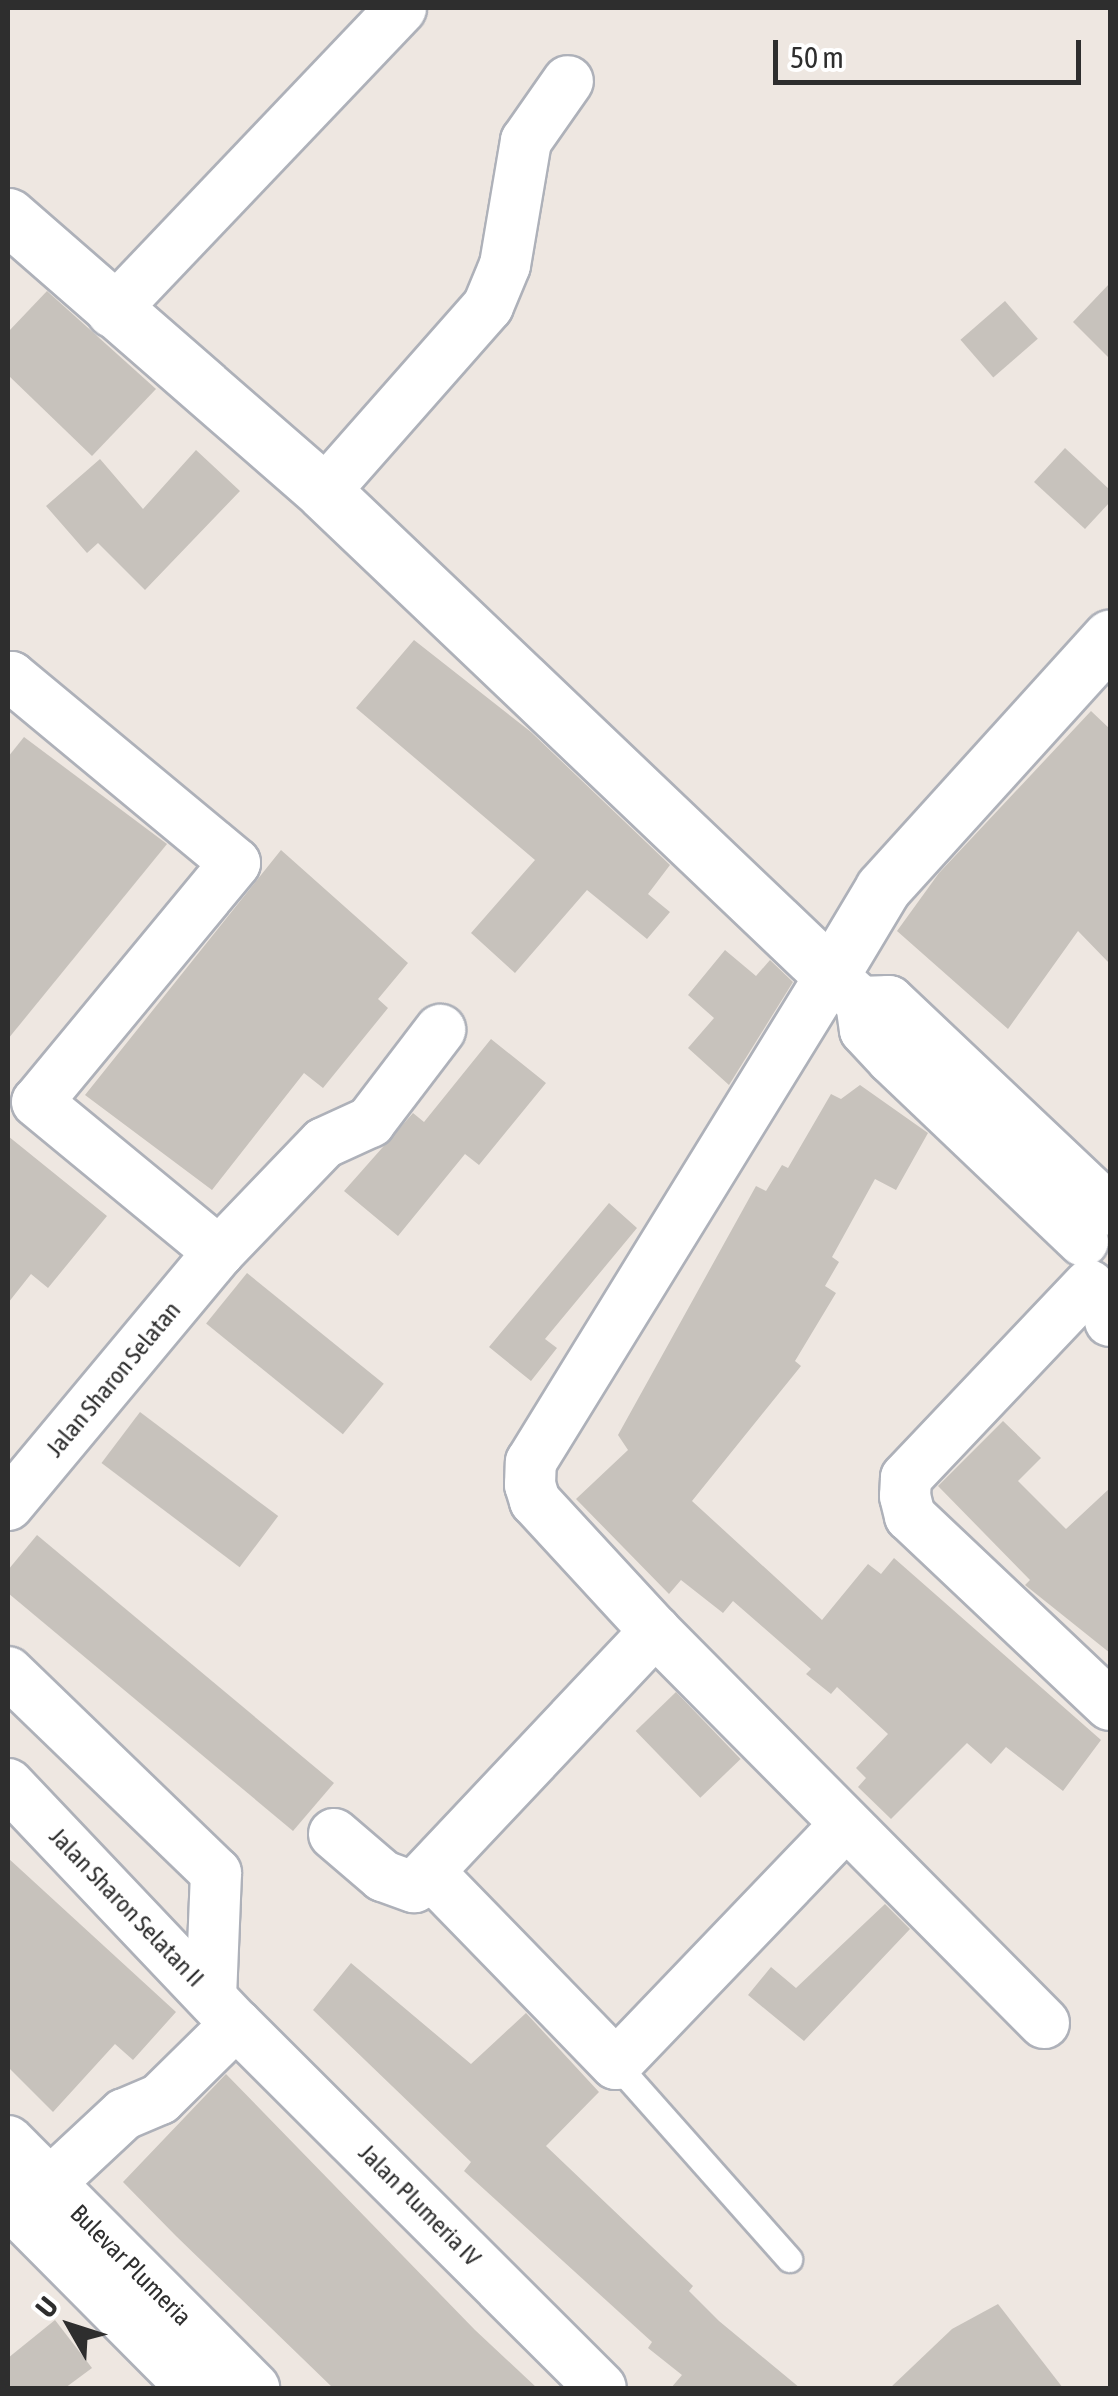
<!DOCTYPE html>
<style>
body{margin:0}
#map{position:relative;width:1118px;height:2396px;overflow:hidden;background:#eee7e1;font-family:"Asap Condensed",sans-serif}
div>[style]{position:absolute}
.building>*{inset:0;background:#c7c2bc;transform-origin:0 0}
.roads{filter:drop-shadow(2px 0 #aeb1b9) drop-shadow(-2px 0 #aeb1b9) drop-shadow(0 2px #aeb1b9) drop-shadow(0 -2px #aeb1b9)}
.service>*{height:25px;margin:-12.5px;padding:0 12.5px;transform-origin:12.5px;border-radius:12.5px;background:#fff}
.minor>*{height:50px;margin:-25px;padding:0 25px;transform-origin:25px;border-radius:25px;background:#fff}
.tertiary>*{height:55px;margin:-27.5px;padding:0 27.5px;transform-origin:27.5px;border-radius:27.5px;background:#fff}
span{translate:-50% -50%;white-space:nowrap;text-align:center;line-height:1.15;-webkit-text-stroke:8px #fff;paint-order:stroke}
.street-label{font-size:25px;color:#2e2e2e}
.frame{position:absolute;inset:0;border:10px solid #2e2e2e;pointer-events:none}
.north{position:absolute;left:20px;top:2276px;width:100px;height:100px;-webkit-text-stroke:8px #fff;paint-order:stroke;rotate:309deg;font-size:28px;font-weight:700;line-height:40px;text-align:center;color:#2e2e2e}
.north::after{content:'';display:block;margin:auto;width:35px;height:45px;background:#2e2e2e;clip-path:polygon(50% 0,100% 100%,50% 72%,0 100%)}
.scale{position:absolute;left:773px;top:40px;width:308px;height:45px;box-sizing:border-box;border:5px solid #2e2e2e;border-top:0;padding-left:12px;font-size:30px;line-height:35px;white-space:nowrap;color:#2e2e2e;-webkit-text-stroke:8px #fff;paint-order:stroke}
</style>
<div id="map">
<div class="building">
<i style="clip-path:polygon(1110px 283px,1110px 359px,1073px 322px)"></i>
<i style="clip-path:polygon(47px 291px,156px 389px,92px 456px,8px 375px,8px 332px)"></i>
<i style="left:1005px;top:301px;width:50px;height:59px;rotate:49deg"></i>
<i style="clip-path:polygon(1065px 448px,1110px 490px,1110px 502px,1085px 529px,1034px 482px)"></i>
<i style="clip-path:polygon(196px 450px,240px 491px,145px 590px,98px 543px,87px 553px,46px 506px,100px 459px,143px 509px)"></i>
<i style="clip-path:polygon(414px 640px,531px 732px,670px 865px,648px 894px,670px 912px,647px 939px,587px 890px,515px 973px,471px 933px,535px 860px,356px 708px)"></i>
<i style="clip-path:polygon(1091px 711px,1110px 729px,1110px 964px,1078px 931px,1008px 1029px,897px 931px,939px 873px)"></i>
<i style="clip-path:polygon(24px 737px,167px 844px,8px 1039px,8px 757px)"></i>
<i style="clip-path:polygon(281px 850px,408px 963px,378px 999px,388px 1008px,323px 1088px,304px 1073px,212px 1190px,85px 1095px)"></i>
<i style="clip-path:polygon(725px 950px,756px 976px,770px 960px,793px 982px,729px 1085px,688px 1048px,714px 1018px,688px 995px)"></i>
<i style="clip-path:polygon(491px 1039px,546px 1083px,479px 1165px,465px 1154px,398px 1236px,344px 1191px,413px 1113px,424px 1122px)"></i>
<i style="clip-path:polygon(860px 1085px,928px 1133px,896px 1190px,875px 1179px,832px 1257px,839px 1262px,825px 1286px,836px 1293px,795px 1361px,801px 1366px,692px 1501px,822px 1620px,868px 1564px,881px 1574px,894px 1558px,1101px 1740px,1063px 1791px,1006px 1747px,991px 1764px,967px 1743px,891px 1819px,858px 1787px,866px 1778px,856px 1768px,888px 1734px,837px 1687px,831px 1694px,806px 1674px,811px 1669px,733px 1601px,723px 1613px,681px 1580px,669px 1594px,576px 1499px,628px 1450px,618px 1435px,756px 1186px,766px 1191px,782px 1165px,788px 1168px,831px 1094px,841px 1099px)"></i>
<i style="clip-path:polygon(8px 1136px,107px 1216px,48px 1288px,31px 1274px,8px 1303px)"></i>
<i style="clip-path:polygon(609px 1203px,637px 1228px,545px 1339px,557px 1348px,531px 1381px,489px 1347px)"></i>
<i style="left:247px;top:1273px;width:176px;height:65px;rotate:39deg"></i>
<i style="left:140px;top:1412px;width:173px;height:64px;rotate:37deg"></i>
<i style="clip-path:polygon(1003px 1421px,1041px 1458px,1018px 1481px,1066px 1529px,1110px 1488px,1110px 1653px,1025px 1585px,1030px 1580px,938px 1486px)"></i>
<i style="clip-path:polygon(37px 1535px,334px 1783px,293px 1831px,8px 1593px,8px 1570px)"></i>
<i style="left:676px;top:1692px;width:93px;height:56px;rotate:46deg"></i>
<i style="clip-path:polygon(8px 1858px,176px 2012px,133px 2060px,115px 2044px,53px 2112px,8px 2067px)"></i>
<i style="clip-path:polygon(885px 1904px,910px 1929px,804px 2041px,748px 1995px,771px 1967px,796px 1988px)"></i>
<i style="clip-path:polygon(351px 1963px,471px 2064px,526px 2013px,599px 2092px,546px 2146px,693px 2286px,689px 2291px,719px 2321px,800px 2388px,671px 2388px,682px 2375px,648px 2348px,652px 2342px,464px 2171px,471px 2162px,313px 2010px)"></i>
<i style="clip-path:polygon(226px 2074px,475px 2330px,537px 2388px,333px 2388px,176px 2236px,123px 2182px)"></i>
<i style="clip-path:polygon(998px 2304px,1063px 2388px,890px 2388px,952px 2329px)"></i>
<i style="clip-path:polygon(55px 2320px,92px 2368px,65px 2388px,8px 2388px,8px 2358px)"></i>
</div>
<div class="roads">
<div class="service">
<i style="left:616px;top:2064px;width:261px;rotate:48.4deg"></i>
</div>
<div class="minor">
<i style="left:112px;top:312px;width:419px;rotate:-46.4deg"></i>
<i style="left:324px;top:492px;width:248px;rotate:-48.6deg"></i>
<i style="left:488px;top:306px;width:44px;rotate:-67.5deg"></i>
<i style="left:505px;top:265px;width:126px;rotate:-80.4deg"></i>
<i style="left:526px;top:141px;width:73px;rotate:-55deg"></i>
<i style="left:8px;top:681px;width:5px;rotate:-53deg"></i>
<i style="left:11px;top:677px;width:291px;rotate:39.7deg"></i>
<i style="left:235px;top:863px;width:310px;rotate:129.6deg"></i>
<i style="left:37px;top:1102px;width:236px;rotate:39.5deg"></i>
<i style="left:861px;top:1002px;width:28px;rotate:-2deg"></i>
<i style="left:889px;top:1001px;width:304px;rotate:43.4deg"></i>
<i style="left:1089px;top:1285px;width:266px;rotate:133.5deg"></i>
<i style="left:906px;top:1478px;width:18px;rotate:93deg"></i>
<i style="left:905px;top:1496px;width:21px;rotate:76deg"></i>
<i style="left:910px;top:1516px;width:275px;rotate:43.4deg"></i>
<i style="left:1110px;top:1315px;width:6px;rotate:90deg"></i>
<i style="left:8px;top:1505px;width:329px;rotate:-50.2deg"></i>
<i style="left:219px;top:1252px;width:151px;rotate:-46.1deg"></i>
<i style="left:324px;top:1143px;width:51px;rotate:-24.5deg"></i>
<i style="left:370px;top:1122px;width:116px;rotate:-52.7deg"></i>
<i style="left:8px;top:1672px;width:289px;rotate:44deg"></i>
<i style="left:216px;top:1873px;width:122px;rotate:92.3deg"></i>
<i style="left:8px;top:1784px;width:331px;rotate:46.5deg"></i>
<i style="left:236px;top:2024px;width:107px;rotate:135.4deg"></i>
<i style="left:160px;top:2099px;width:39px;rotate:157deg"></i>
<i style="left:124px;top:2114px;width:145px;rotate:137deg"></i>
<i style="left:334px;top:1834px;width:65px;rotate:40.6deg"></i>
<i style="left:383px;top:1876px;width:33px;rotate:20deg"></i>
<i style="left:414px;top:1887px;width:352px;rotate:-46.7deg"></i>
<i style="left:431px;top:1874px;width:265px;rotate:45.8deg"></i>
<i style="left:616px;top:2064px;width:332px;rotate:-46.2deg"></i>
<i style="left:1044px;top:2023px;width:552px;rotate:-134.78deg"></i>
<i style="left:655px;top:1631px;width:177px;rotate:-132.7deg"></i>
<i style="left:535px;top:1501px;width:17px;rotate:-107deg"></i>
<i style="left:530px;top:1485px;width:23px;rotate:-88deg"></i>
<i style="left:531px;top:1462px;width:572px;rotate:-58.37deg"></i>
<i style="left:831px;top:975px;width:40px;rotate:42deg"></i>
<i style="left:861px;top:1002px;width:28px;rotate:82deg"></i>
<i style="left:865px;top:1030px;width:40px;rotate:47deg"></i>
<i style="left:892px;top:1059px;width:264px;rotate:43.6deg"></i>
<i style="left:236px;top:2024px;width:515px;rotate:44.92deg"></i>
<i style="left:8px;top:2141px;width:349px;rotate:45.1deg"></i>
<i style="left:8px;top:2202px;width:262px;rotate:45.2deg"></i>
</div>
<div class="tertiary">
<i style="left:8px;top:216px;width:420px;rotate:41.1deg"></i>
<i style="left:324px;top:492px;width:700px;rotate:43.61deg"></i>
<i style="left:831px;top:975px;width:101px;rotate:-59.1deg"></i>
<i style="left:883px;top:888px;width:338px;rotate:-47.8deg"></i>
</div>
</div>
<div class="street-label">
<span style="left:113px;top:1379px;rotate:-50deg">Jalan Sharon Selatan</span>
<span style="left:127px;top:1907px;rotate:46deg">Jalan Sharon Selatan II</span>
<span style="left:420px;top:2205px;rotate:45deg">Jalan Plumeria IV</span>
<span style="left:131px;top:2265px;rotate:45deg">Bulevar Plumeria</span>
</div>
<div class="frame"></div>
<div class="north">U</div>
<div class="scale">50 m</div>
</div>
